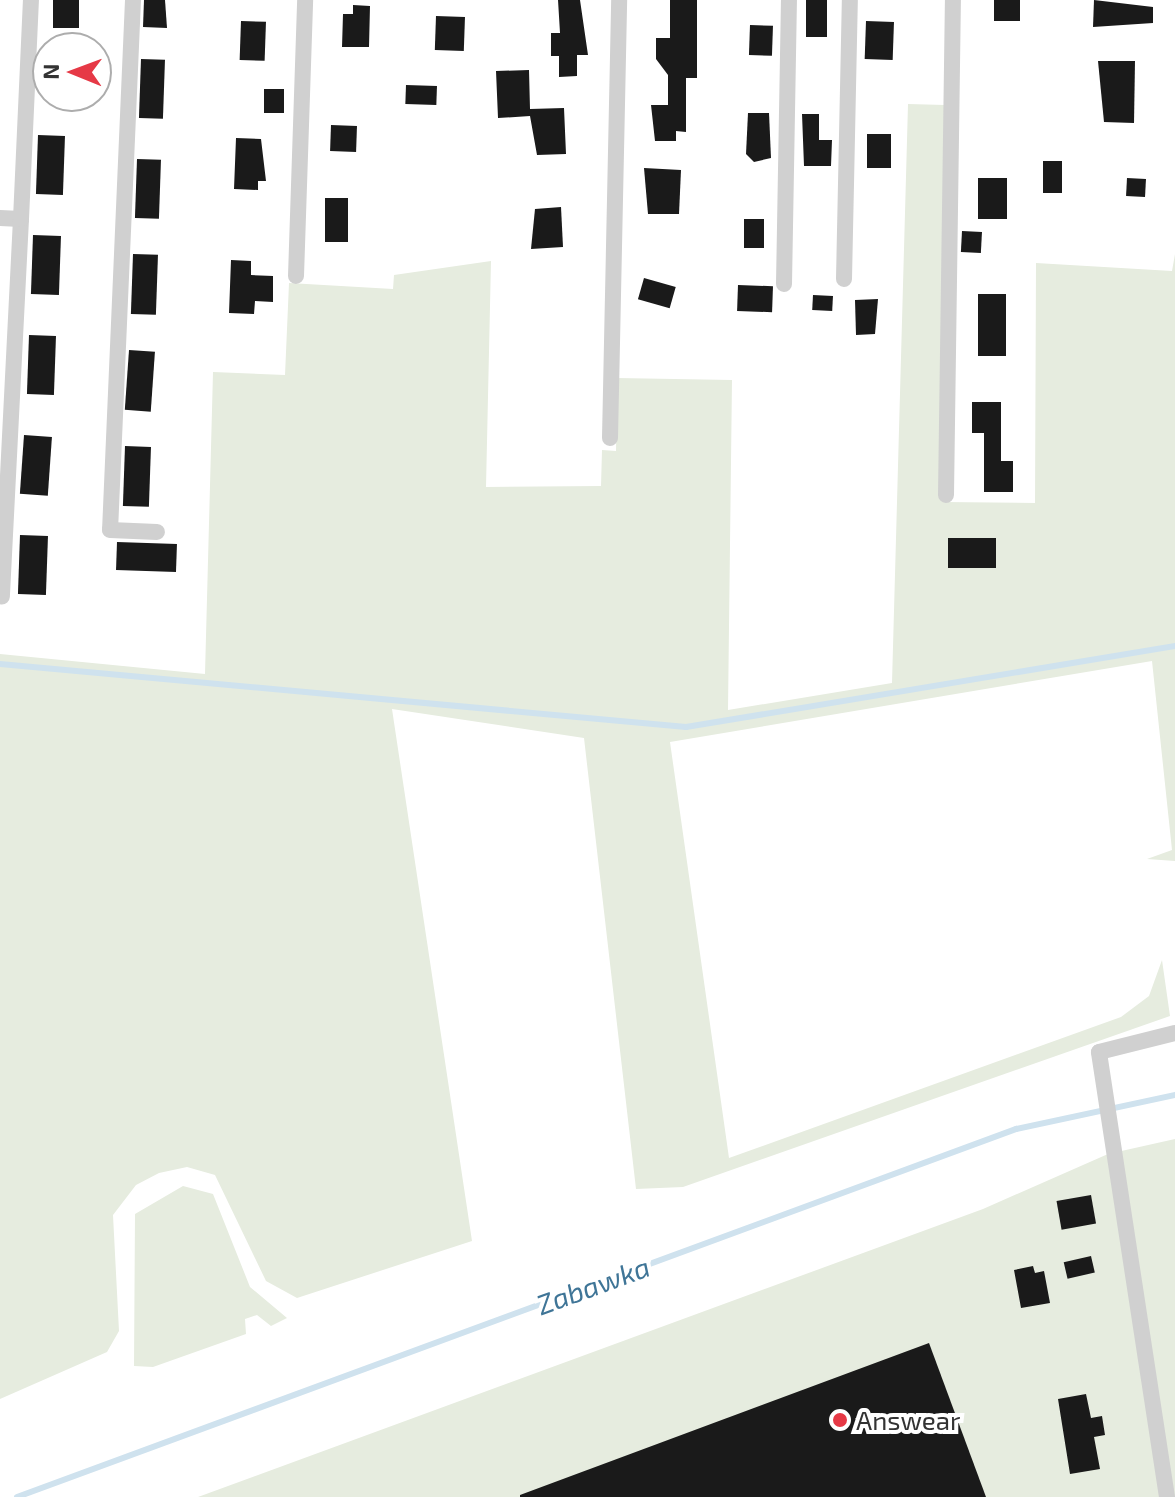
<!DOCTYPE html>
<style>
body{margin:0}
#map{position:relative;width:1175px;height:1497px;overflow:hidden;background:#fff;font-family:"Exo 2",sans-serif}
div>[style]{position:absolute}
.green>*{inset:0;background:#e6ecdf}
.stream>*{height:6px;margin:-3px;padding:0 3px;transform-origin:3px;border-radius:3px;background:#cfe2ee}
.building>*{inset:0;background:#1a1a1a;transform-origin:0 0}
.minor>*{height:16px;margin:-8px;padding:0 8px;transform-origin:8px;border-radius:8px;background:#d0d0d0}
.dots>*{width:22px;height:22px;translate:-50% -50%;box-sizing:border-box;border:4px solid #fff;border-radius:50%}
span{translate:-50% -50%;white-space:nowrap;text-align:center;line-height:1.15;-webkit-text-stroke:8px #fff;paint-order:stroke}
.poi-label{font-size:26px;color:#333}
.left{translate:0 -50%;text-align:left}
.water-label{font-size:28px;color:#3f7597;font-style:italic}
.north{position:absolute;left:32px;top:32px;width:80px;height:80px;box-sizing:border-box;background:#fff;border:2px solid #adadad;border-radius:50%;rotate:271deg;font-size:22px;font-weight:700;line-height:32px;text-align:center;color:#333}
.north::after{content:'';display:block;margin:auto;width:28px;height:36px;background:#e63946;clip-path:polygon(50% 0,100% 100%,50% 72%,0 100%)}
</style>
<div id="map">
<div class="green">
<i style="clip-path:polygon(908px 104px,945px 105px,943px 502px,1035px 503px,1036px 263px,1172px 271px,1175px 254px,1175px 861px,1147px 859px,1172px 850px,1152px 661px,670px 742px,729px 1158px,1121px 1017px,1149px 996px,1162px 960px,1170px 1016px,683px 1187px,636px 1189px,584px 738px,392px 709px,472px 1241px,297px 1298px,266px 1281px,215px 1175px,187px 1167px,159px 1173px,136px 1185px,113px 1215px,119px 1331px,107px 1352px,0 1399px,0 654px,205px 674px,213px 372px,285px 375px,289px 283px,393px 289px,394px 275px,491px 261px,486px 487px,601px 486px,602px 450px,616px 451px,617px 378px,732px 380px,728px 710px,892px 683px)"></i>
<i style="clip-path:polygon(1175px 1139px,1175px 1497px,198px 1497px,983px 1209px,1108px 1154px)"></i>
<i style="clip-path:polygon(183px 1186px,213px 1194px,250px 1287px,287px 1318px,271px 1326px,257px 1315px,245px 1319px,246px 1334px,153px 1367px,134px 1366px,135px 1214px)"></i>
</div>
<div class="stream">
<i style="left:0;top:664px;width:689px;rotate:5.25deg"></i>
<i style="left:686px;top:727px;width:496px;rotate:-9.4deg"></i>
<i style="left:17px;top:1497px;width:1065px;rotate:-20.22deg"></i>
<i style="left:1016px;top:1129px;width:163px;rotate:-12.1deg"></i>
</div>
<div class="building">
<i style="left:53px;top:0;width:26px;height:28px"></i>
<i style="clip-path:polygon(144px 0,165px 0,167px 28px,143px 27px)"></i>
<i style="clip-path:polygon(558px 0,580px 0,588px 55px,577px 55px,577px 76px,559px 77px,559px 56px,551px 56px,551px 33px,560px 33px)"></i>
<i style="clip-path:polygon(670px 0,697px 0,697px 78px,686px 78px,686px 132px,676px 131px,676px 141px,655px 141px,651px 105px,668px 105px,668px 75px,656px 59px,656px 38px,670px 38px)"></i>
<i style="left:806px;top:0;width:21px;height:37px"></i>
<i style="left:994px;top:0;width:26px;height:21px"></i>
<i style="clip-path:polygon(1094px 0,1153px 7px,1153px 23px,1093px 27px)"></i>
<i style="clip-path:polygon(353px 5px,370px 6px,369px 47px,342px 47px,343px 14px,353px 14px)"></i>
<i style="left:436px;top:16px;width:29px;height:34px;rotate:2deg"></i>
<i style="left:241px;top:21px;width:25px;height:39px;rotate:2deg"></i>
<i style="left:866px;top:21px;width:28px;height:38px;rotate:2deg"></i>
<i style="left:750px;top:25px;width:23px;height:30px;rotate:2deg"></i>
<i style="left:141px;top:59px;width:24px;height:59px;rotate:2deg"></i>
<i style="clip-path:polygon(1098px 61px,1135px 61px,1134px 123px,1104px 122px)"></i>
<i style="clip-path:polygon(529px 70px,530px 109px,564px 108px,566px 154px,537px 155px,530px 116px,498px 118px,496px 71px)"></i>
<i style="left:406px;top:85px;width:31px;height:19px;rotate:2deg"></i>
<i style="left:264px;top:89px;width:20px;height:24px"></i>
<i style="clip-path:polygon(748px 113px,769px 113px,771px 158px,754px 162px,746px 154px)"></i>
<i style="clip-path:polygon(802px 114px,819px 114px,819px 140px,832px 140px,831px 166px,804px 166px)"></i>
<i style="left:331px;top:125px;width:26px;height:26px;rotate:2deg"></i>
<i style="left:867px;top:134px;width:24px;height:34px"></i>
<i style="left:38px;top:135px;width:27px;height:59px;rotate:2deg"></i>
<i style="clip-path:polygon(236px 138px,261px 139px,266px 181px,258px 181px,258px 190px,234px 189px)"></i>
<i style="left:137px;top:159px;width:24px;height:59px;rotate:2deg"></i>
<i style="left:1043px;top:161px;width:19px;height:32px"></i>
<i style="clip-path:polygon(644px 168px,681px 170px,679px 214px,648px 214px)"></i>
<i style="left:978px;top:178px;width:29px;height:41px"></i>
<i style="left:1127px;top:178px;width:19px;height:18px;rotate:3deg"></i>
<i style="left:325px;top:198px;width:23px;height:44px"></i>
<i style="clip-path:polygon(561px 207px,563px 247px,531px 249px,535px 209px)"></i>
<i style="left:744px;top:219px;width:20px;height:29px"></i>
<i style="left:962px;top:231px;width:20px;height:21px;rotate:3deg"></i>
<i style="left:33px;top:235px;width:28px;height:59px;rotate:2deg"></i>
<i style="left:133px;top:254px;width:25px;height:60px;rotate:2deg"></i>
<i style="clip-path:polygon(231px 260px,251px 261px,251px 275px,273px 276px,273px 302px,255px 301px,254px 314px,229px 313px)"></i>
<i style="left:644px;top:278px;width:33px;height:22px;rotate:16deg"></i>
<i style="left:738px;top:285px;width:35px;height:26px;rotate:2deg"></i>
<i style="left:978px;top:294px;width:28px;height:62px"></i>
<i style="left:813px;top:295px;width:20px;height:15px;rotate:3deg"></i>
<i style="clip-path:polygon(878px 299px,875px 334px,856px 335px,855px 300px)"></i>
<i style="left:29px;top:335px;width:27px;height:59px;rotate:2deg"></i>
<i style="left:129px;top:350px;width:26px;height:60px;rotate:4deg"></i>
<i style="clip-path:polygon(972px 402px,1001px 402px,1001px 461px,1013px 461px,1013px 492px,984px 492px,984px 433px,972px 433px)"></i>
<i style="left:24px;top:435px;width:28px;height:59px;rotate:4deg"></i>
<i style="left:125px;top:446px;width:26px;height:60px;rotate:2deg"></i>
<i style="left:20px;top:535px;width:28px;height:59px;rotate:2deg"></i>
<i style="left:948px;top:538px;width:48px;height:30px"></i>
<i style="left:117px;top:542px;width:60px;height:28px;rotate:2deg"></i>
<i style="left:1091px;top:1195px;width:29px;height:35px;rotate:80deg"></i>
<i style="left:1091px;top:1256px;width:17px;height:28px;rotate:77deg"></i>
<i style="clip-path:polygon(1033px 1266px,1035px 1273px,1044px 1271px,1050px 1303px,1021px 1308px,1014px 1270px)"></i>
<i style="clip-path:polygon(929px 1343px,986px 1497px,520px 1497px,520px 1495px)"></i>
<i style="clip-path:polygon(1086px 1394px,1091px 1418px,1102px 1416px,1105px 1435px,1094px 1437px,1100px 1469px,1070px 1474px,1058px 1399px)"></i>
</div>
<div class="minor">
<i style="left:133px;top:0;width:530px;rotate:92.48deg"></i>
<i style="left:110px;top:530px;width:47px;rotate:2.4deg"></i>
<i style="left:0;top:218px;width:21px;rotate:3deg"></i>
<i style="left:21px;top:219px;width:378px;rotate:92.9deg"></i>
<i style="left:21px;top:219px;width:219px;rotate:-87.4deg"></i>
<i style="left:296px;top:276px;width:276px;rotate:-88.1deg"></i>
<i style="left:844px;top:279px;width:279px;rotate:-88.8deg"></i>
<i style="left:784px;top:284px;width:284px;rotate:-89deg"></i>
<i style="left:610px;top:438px;width:438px;rotate:-88.8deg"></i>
<i style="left:946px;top:495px;width:495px;rotate:-89.2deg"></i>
<i style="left:1167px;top:1497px;width:450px;rotate:-98.7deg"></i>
<i style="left:1099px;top:1052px;width:78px;rotate:-14deg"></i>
</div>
<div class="dots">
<i style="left:840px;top:1420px;background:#e63946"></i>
</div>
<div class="poi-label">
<span class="left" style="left:856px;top:1420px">Answear</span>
</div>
<div class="water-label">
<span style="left:593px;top:1285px;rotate:-20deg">Zabawka</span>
</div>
<div class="north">N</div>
</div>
